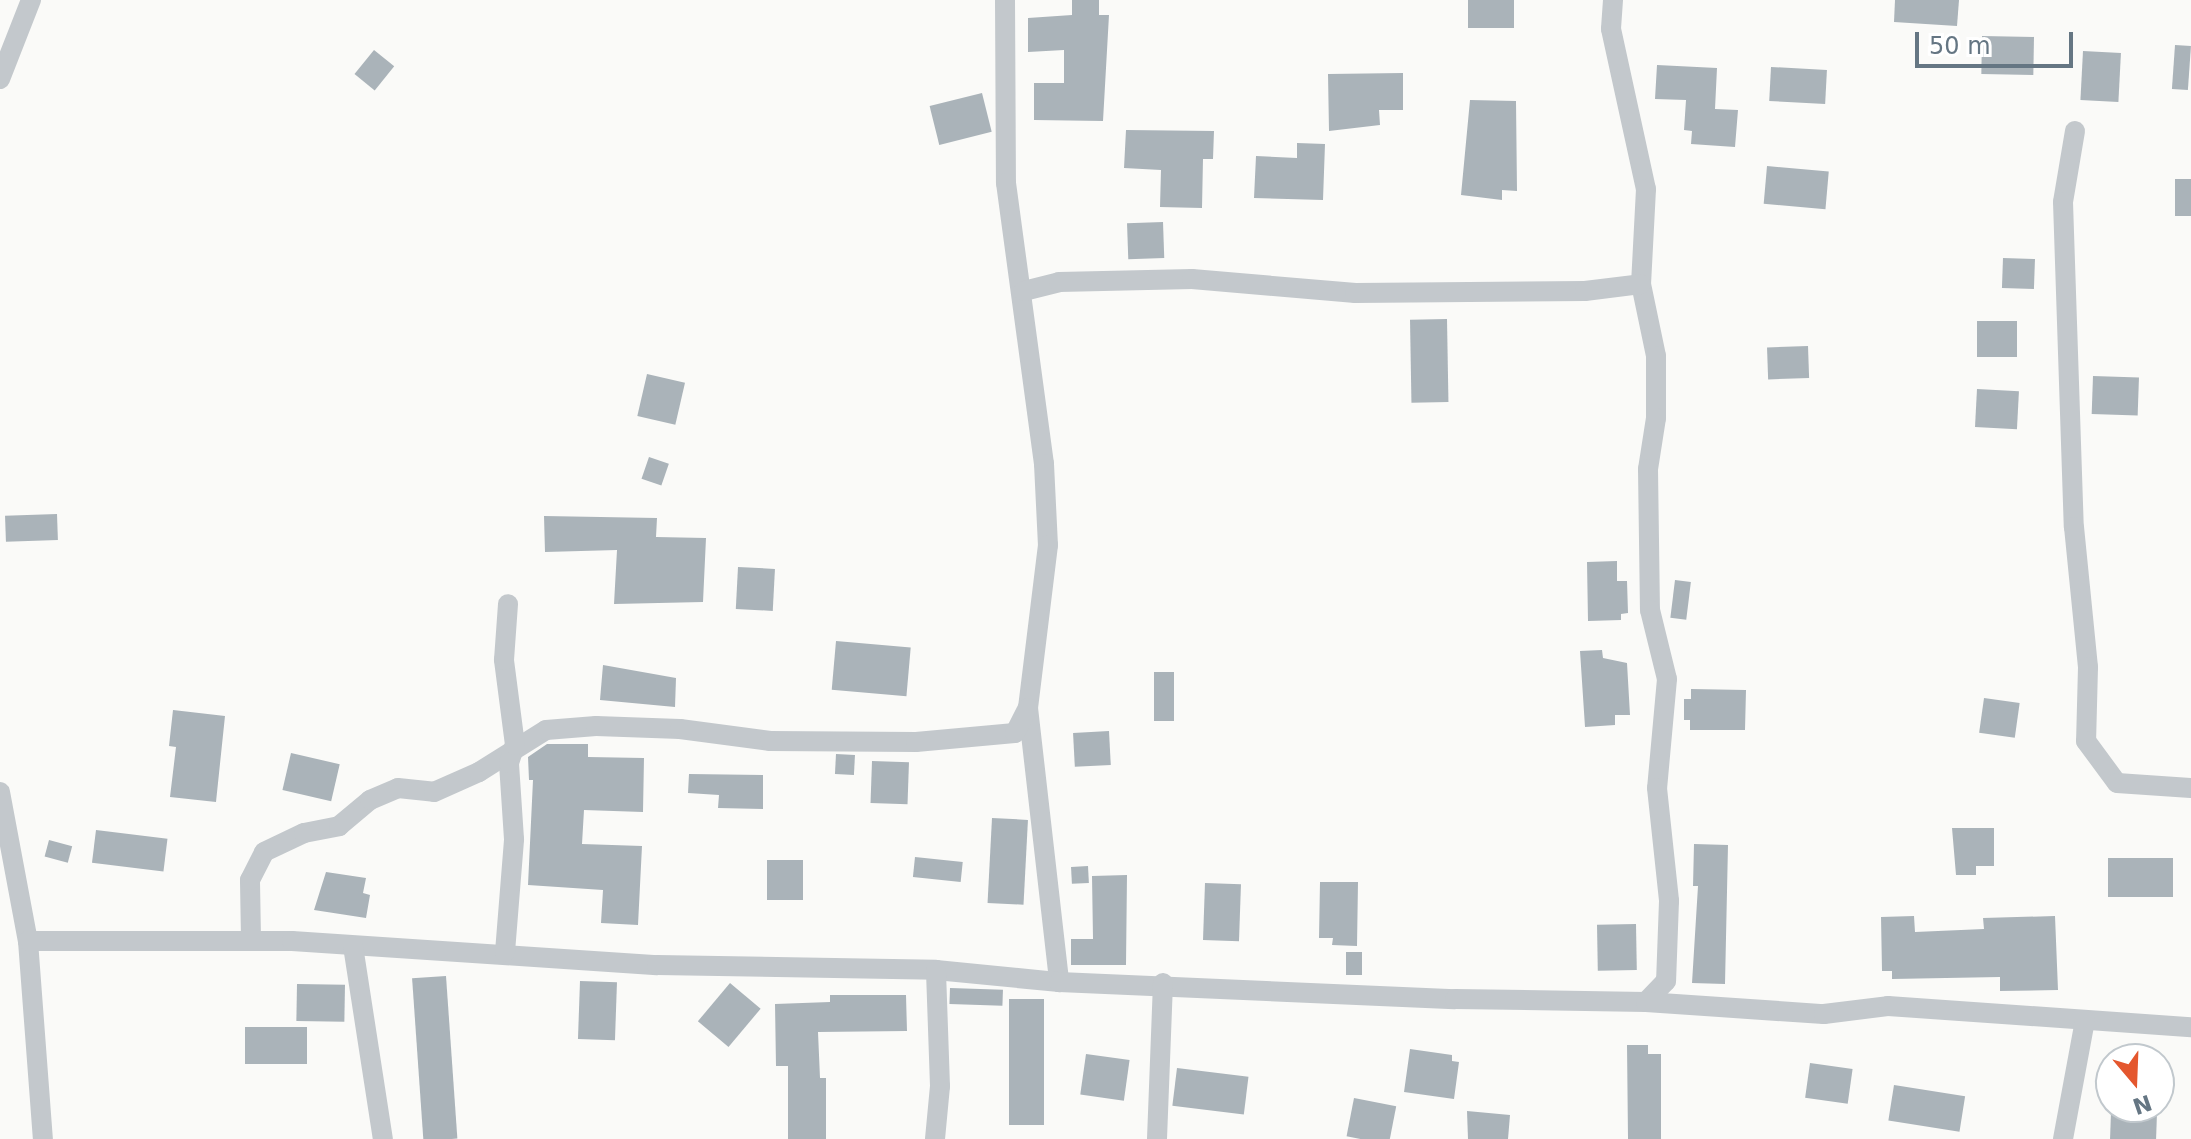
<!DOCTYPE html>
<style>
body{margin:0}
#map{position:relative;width:2191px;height:1139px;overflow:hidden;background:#fafaf8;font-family:"DejaVu Sans",sans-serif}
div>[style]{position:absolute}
.building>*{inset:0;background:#aab3b9;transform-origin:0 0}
.minor>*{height:20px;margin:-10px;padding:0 10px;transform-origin:10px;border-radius:10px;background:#c3c8cc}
span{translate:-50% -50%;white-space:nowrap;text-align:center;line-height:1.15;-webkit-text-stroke:8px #fff;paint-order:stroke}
.north{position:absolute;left:2095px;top:1043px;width:80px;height:80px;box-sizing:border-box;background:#fff;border:2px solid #c1c8cd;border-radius:50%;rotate:161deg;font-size:22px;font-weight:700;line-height:32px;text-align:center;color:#657683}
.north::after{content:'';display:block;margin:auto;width:28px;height:36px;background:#e4572e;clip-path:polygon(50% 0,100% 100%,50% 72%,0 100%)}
.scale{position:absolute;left:1915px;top:32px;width:158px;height:36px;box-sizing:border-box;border:4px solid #657683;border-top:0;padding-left:10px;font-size:24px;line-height:28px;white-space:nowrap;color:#657683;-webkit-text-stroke:6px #fff;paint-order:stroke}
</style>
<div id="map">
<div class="building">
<i style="clip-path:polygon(1072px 0,1099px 0,1099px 15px,1109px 15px,1103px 121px,1034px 120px,1034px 83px,1064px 83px,1064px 50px,1028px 52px,1028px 18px,1072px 15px)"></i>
<i style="left:1468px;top:0;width:46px;height:28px"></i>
<i style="clip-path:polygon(1895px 0,1959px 0,1957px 26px,1894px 22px)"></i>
<i style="left:1982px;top:36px;width:52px;height:38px;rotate:1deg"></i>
<i style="left:2175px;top:45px;width:16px;height:44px;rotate:4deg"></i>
<i style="left:374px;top:50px;width:26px;height:31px;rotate:39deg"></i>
<i style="left:2083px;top:51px;width:38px;height:49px;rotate:3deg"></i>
<i style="clip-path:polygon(1657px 65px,1717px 68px,1715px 109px,1738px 110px,1735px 147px,1691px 144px,1692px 131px,1684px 130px,1686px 100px,1655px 99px)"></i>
<i style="left:1771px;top:67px;width:56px;height:34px;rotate:3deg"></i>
<i style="clip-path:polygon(1403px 73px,1403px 110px,1379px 110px,1380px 125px,1329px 131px,1328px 74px)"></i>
<i style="left:982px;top:93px;width:40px;height:54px;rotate:76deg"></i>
<i style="clip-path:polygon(1470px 100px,1516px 101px,1517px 191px,1502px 190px,1502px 200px,1461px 195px)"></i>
<i style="clip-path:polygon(1126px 130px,1214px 131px,1213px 159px,1203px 159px,1202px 208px,1160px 207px,1161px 170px,1124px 168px)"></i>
<i style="clip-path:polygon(1297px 143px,1325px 144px,1323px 200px,1254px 198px,1256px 156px,1297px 158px)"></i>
<i style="left:1767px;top:166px;width:62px;height:38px;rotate:5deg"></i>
<i style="left:2175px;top:179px;width:16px;height:37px"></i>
<i style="left:1163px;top:222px;width:36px;height:36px;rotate:88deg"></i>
<i style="left:2003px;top:258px;width:32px;height:30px;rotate:2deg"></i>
<i style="left:1447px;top:319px;width:83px;height:37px;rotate:89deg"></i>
<i style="left:1977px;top:321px;width:40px;height:36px"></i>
<i style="left:1808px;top:346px;width:32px;height:41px;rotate:88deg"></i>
<i style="left:647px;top:374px;width:39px;height:43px;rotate:13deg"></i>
<i style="left:2093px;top:376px;width:46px;height:38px;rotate:2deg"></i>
<i style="left:1977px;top:389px;width:42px;height:38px;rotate:3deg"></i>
<i style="left:649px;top:457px;width:21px;height:23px;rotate:19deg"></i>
<i style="left:57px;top:514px;width:26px;height:52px;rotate:88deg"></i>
<i style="clip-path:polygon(544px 516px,657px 518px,656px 537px,706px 538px,703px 602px,614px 604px,617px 550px,545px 552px)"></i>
<i style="clip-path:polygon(1617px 561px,1617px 581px,1627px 581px,1628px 613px,1621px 614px,1621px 620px,1588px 621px,1587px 562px)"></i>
<i style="left:738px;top:567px;width:37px;height:42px;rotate:3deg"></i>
<i style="left:1675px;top:580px;width:16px;height:38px;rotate:7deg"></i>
<i style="left:836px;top:641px;width:75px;height:49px;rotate:5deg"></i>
<i style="clip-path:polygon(1602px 650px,1603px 658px,1627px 663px,1630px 715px,1615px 715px,1615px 725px,1585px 727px,1580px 651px)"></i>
<i style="clip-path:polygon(603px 665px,676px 678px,675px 707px,600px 700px)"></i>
<i style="left:1154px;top:672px;width:20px;height:49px"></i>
<i style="clip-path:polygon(1691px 689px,1746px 690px,1745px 730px,1690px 730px,1690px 720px,1684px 720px,1684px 699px,1691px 699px)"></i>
<i style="left:1984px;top:698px;width:36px;height:35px;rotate:8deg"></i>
<i style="clip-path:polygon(173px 710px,225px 716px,216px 802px,170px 797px,176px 747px,169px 746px)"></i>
<i style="left:1109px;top:731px;width:34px;height:36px;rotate:87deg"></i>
<i style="clip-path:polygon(547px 744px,588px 744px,588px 757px,644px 758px,643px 812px,584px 810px,582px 844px,642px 846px,638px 925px,601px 923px,603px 890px,528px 885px,533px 780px,529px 780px,528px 757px)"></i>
<i style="left:291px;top:753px;width:50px;height:38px;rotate:13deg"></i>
<i style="left:836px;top:754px;width:19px;height:20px;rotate:3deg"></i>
<i style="left:872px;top:761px;width:37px;height:42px;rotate:2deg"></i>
<i style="clip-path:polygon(689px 774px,763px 775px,763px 809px,718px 808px,719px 795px,688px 793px)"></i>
<i style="left:992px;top:818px;width:36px;height:85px;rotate:3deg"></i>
<i style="clip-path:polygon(1952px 828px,1994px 828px,1994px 866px,1976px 866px,1976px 875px,1956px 875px)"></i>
<i style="left:96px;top:830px;width:72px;height:33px;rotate:7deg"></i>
<i style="left:49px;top:840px;width:24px;height:17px;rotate:15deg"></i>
<i style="clip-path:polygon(1694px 844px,1728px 845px,1725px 984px,1692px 983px,1698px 886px,1693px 886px)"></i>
<i style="left:915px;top:857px;width:48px;height:20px;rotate:6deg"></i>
<i style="left:2108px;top:858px;width:65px;height:39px"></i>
<i style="left:767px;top:860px;width:36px;height:40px"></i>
<i style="left:1088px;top:866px;width:17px;height:17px;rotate:87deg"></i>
<i style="clip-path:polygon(326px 872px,366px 878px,363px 893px,370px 895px,366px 918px,314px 910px)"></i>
<i style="clip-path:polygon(1127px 875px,1126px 965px,1071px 965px,1071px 939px,1093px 939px,1092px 876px)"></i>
<i style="clip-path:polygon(1320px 882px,1358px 882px,1357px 946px,1332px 945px,1333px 938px,1319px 938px)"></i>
<i style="left:1205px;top:883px;width:36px;height:57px;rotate:2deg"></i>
<i style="clip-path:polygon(1914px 916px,1915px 932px,1984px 929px,1983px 918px,2055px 916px,2058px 990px,2000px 991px,2000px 977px,1892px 979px,1892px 971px,1882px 971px,1881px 917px)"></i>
<i style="left:1636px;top:924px;width:46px;height:39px;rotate:89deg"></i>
<i style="left:1346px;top:952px;width:16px;height:23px"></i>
<i style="left:446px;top:976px;width:163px;height:34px;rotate:86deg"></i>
<i style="left:580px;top:981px;width:37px;height:58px;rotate:2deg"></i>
<i style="left:730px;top:983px;width:40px;height:50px;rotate:40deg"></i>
<i style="left:297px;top:984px;width:48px;height:37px;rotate:1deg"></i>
<i style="left:950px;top:988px;width:53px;height:16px;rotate:2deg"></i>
<i style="clip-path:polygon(830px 995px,906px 995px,907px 1031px,818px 1032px,820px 1078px,826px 1078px,826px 1139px,788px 1139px,788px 1066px,776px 1066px,775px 1004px,830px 1002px)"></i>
<i style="left:1009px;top:999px;width:35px;height:126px"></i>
<i style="left:307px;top:1027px;width:37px;height:62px;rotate:90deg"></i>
<i style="clip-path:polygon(1627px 1045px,1648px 1045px,1648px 1054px,1661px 1054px,1661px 1139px,1628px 1139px)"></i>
<i style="clip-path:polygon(1410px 1049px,1452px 1055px,1452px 1061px,1459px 1062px,1454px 1099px,1404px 1092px)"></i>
<i style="left:1086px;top:1054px;width:44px;height:41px;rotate:8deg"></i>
<i style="left:1810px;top:1063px;width:43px;height:35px;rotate:8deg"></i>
<i style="left:1177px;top:1068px;width:72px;height:38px;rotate:7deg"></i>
<i style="left:1894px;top:1085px;width:72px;height:36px;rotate:9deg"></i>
<i style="left:1354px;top:1098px;width:43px;height:39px;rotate:11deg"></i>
<i style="clip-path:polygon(1467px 1111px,1510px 1115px,1508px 1139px,1468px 1139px)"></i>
<i style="left:2111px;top:1112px;width:46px;height:27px;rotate:2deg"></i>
</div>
<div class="minor">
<i style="left:1005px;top:0;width:183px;rotate:89.7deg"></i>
<i style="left:1006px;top:183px;width:284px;rotate:82.3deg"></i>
<i style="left:1044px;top:464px;width:81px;rotate:87.2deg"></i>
<i style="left:1048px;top:545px;width:164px;rotate:97deg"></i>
<i style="left:1028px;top:708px;width:276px;rotate:83.5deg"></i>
<i style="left:1613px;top:0;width:29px;rotate:94deg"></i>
<i style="left:1611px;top:29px;width:164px;rotate:77.7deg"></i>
<i style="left:1646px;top:189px;width:95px;rotate:93deg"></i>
<i style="left:1641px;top:284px;width:74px;rotate:78.2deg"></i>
<i style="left:1656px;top:356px;width:62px;rotate:90deg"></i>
<i style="left:1656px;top:418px;width:52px;rotate:98.9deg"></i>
<i style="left:1648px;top:469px;width:141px;rotate:89.2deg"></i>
<i style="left:1650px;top:610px;width:71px;rotate:76.2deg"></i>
<i style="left:1667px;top:679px;width:109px;rotate:95.2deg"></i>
<i style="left:1657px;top:788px;width:114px;rotate:83.9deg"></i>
<i style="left:1669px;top:901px;width:80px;rotate:92.1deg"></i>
<i style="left:1666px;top:981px;width:29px;rotate:134deg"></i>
<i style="left:0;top:79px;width:85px;rotate:-68.6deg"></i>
<i style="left:2075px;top:131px;width:72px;rotate:99.6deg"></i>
<i style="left:2063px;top:202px;width:325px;rotate:88.1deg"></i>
<i style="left:2074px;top:527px;width:141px;rotate:84.3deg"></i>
<i style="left:2088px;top:667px;width:74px;rotate:91.5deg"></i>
<i style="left:2086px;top:741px;width:52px;rotate:53.6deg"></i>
<i style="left:2117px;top:783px;width:74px;rotate:3.9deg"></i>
<i style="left:1024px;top:291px;width:36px;rotate:-14deg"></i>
<i style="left:1059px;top:282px;width:133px;rotate:-1.3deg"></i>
<i style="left:1192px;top:279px;width:164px;rotate:4.9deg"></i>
<i style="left:1355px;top:293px;width:230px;rotate:-0.5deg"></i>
<i style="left:1585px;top:291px;width:56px;rotate:-7.1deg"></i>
<i style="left:0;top:792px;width:152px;rotate:79.4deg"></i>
<i style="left:28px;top:941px;width:199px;rotate:85.7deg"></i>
<i style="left:251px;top:939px;width:59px;rotate:-91deg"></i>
<i style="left:250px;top:880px;width:31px;rotate:-63deg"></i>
<i style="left:264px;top:852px;width:44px;rotate:-25.4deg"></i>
<i style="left:304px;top:833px;width:36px;rotate:-11deg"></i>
<i style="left:339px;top:826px;width:40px;rotate:-40deg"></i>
<i style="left:370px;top:800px;width:30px;rotate:-23deg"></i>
<i style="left:398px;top:788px;width:36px;rotate:6deg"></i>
<i style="left:434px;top:792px;width:49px;rotate:-24deg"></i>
<i style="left:479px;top:772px;width:79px;rotate:-32.1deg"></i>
<i style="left:546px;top:730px;width:50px;rotate:-4.6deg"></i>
<i style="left:596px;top:726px;width:84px;rotate:2deg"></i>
<i style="left:680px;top:729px;width:91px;rotate:7.6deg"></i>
<i style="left:770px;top:741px;width:146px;rotate:0.4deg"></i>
<i style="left:916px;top:742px;width:99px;rotate:-5.2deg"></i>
<i style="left:1015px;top:733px;width:28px;rotate:-63deg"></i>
<i style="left:28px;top:941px;width:264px"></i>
<i style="left:292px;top:941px;width:366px;rotate:3.8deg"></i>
<i style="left:657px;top:965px;width:279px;rotate:1deg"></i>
<i style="left:936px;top:970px;width:124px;rotate:5.6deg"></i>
<i style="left:1059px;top:982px;width:396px;rotate:2.5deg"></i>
<i style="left:1455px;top:999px;width:191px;rotate:0.9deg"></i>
<i style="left:1646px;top:1002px;width:178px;rotate:3.9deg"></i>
<i style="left:1824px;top:1014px;width:64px;rotate:-7.1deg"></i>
<i style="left:1888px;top:1006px;width:304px;rotate:4deg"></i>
<i style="left:353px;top:946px;width:195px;rotate:81.2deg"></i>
<i style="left:505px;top:952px;width:113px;rotate:-85.4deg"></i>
<i style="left:514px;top:839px;width:76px;rotate:-93.8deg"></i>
<i style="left:509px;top:763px;width:19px;rotate:-72deg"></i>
<i style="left:515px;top:745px;width:86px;rotate:-97.4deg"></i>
<i style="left:504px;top:660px;width:56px;rotate:-85.9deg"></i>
<i style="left:935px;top:1139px;width:53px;rotate:-84.6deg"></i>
<i style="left:940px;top:1086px;width:116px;rotate:-92deg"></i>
<i style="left:1157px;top:1139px;width:156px;rotate:-87.8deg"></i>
<i style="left:2063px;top:1139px;width:121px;rotate:-79.5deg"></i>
</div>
<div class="north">N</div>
<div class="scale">50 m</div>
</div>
